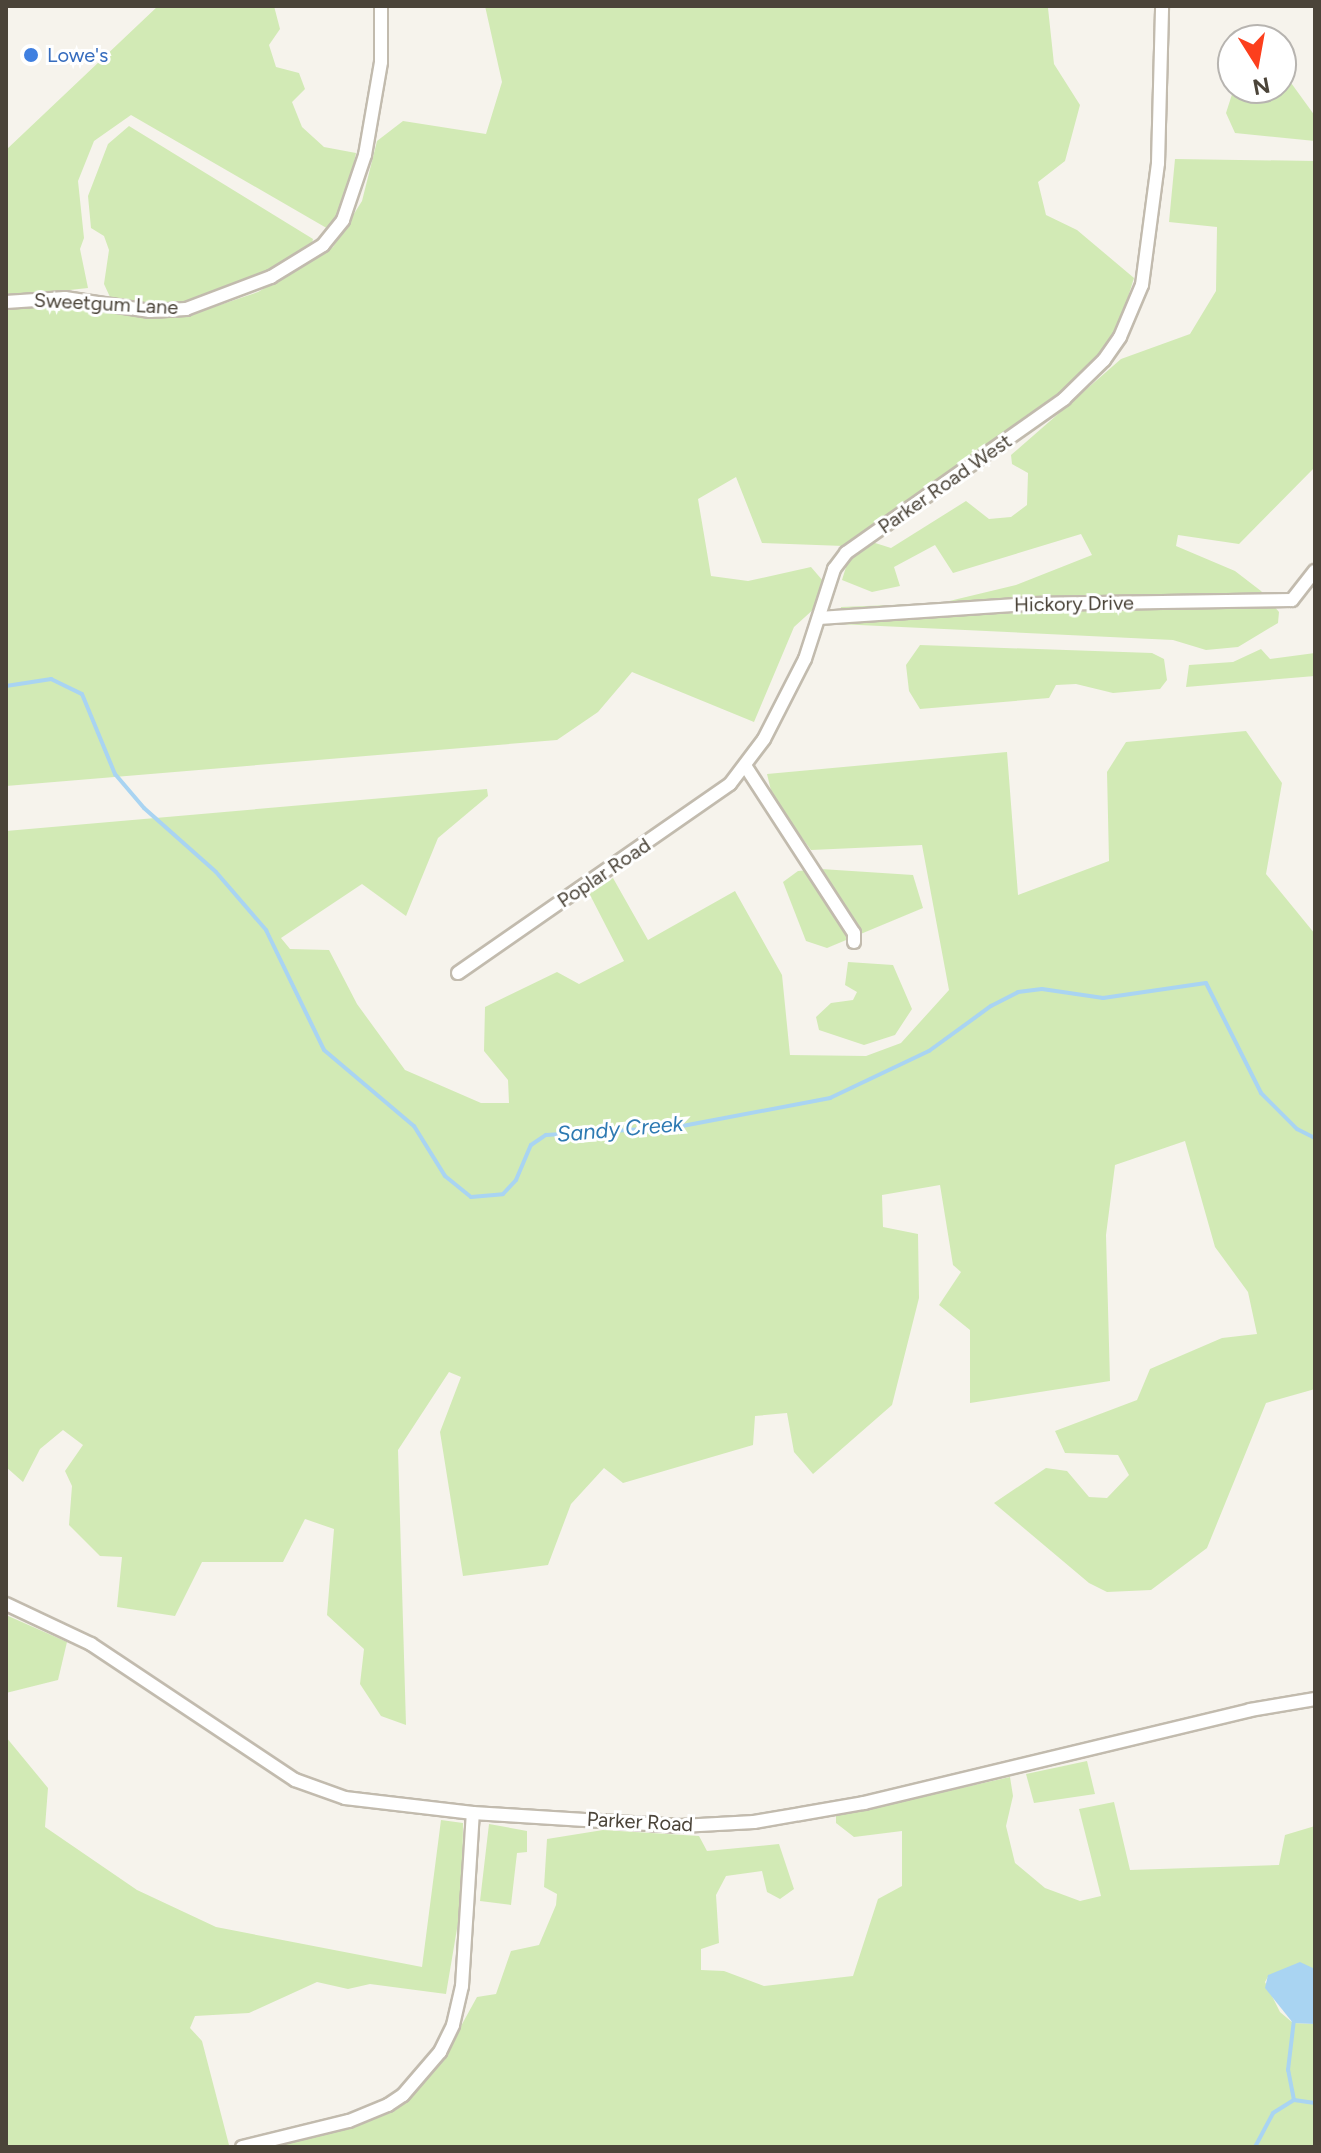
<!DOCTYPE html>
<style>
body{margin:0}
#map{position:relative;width:1321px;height:2153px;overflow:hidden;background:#f6f3ec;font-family:Figtree,sans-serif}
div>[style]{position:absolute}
.green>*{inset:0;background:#d2eab5}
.water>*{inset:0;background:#a9d4f2}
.stream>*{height:4px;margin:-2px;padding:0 2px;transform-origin:2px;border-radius:2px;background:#a9d4f2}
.roads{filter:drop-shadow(2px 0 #c2bbae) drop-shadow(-2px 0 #c2bbae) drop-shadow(0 2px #c2bbae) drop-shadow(0 -2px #c2bbae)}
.minor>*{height:12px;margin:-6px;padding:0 6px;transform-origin:6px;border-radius:6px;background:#fff}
.dots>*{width:22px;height:22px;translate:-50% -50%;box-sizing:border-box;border:4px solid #fff;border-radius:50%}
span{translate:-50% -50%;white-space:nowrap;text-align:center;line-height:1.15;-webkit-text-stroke:6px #fff;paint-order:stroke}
.shop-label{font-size:20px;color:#366cbe}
.left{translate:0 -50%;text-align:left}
.street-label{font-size:20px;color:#4b4439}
.water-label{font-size:22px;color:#2e7ab2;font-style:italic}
.frame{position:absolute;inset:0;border:8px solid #4b4439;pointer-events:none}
.north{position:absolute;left:1217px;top:24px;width:80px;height:80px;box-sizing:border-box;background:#fff;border:2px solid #b7b4b0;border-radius:50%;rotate:169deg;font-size:22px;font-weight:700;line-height:32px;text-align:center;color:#4b4439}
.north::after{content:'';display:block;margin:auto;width:28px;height:36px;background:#fc3f1d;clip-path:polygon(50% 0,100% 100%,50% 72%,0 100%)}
</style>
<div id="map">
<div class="green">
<i style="clip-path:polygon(158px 6px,274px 6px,280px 29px,269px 45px,276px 67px,299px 73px,305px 89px,292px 102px,302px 127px,324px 147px,356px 153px,347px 197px,330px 230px,131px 115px,94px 141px,78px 181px,84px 238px,80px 249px,88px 288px,6px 297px,6px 150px)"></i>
<i style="clip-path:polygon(485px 6px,1048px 8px,1054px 64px,1080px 105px,1065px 161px,1038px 182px,1046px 215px,1077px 230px,1134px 278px,1118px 329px,1096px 360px,1052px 401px,936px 487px,844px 546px,762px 543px,736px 477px,698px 499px,711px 576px,748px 581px,811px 567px,823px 581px,816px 607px,794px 627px,754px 722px,632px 672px,598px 712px,557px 740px,6px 786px,6px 310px,56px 302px,157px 315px,205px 310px,258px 292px,333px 247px,362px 201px,377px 141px,403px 121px,486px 134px,502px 82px)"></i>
<i style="clip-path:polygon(1281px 69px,1315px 116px,1315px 141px,1235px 133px,1226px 113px,1234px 88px,1281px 88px)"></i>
<i style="clip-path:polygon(129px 126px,313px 239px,311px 248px,256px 278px,179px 307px,150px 307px,110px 297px,104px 284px,109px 250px,104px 236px,91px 228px,88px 196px,108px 144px)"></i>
<i style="clip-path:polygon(1175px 159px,1315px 161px,1315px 467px,1239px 544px,1178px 535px,1176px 546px,1235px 571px,1261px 591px,1279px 612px,1278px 623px,1238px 647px,1206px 650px,1173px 640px,838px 624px,841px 607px,941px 603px,1016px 585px,1092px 555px,1081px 534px,953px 573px,935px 545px,894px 567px,900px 586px,872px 592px,842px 580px,849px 557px,872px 542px,891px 548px,966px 501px,989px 519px,1011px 517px,1027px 505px,1028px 473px,1012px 464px,1011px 455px,1121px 359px,1190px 334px,1216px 291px,1217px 227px,1169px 222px)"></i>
<i style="clip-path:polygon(920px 645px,1152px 653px,1164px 659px,1167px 680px,1160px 689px,1113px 693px,1076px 684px,1056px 685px,1049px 698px,920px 709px,909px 691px,906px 665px)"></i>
<i style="clip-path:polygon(1261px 649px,1270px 659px,1315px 653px,1315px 676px,1186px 687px,1189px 665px,1233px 662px)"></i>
<i style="clip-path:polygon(1246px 731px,1282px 783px,1266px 874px,1315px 934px,1315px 1389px,1266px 1403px,1207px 1548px,1151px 1590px,1107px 1592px,1089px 1583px,994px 1503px,1046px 1468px,1067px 1471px,1089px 1497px,1107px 1498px,1129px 1475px,1118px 1455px,1065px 1453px,1055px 1431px,1137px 1400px,1150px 1369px,1222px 1338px,1257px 1334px,1248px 1292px,1215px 1247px,1185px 1141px,1115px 1165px,1106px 1235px,1110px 1381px,970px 1403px,970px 1330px,939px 1305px,961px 1272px,953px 1265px,940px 1185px,882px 1195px,883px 1227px,918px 1234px,919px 1298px,892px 1405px,813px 1474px,794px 1452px,787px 1413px,755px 1416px,753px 1445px,623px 1483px,604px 1468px,571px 1504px,548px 1565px,463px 1576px,440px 1432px,461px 1377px,449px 1372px,398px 1450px,406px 1725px,381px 1716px,360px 1684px,364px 1649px,327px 1615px,334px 1529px,305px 1519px,283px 1562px,202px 1562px,175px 1616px,117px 1607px,122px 1557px,100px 1556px,69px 1525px,72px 1486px,65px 1471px,83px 1445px,63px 1430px,40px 1449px,23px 1482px,6px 1467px,6px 831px,487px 789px,488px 796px,438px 838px,406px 916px,362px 884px,281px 938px,290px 949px,329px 950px,357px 1004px,405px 1070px,481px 1103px,509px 1103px,508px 1080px,484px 1051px,485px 1007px,557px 972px,579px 984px,624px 961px,589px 893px,613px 878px,648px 940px,735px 891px,782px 975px,790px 1055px,866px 1056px,901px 1043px,949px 990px,922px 845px,811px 850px,773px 799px,767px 774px,1007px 752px,1018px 895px,1109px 861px,1107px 772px,1126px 742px)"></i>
<i style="clip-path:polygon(821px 869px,913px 875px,923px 908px,827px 948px,806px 941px,783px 882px,798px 871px)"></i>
<i style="clip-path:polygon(848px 962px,893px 965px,912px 1009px,895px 1035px,864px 1045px,819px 1030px,816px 1017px,831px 1003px,853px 1000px,857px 992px,845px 985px)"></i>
<i style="clip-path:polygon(6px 1615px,67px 1642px,58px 1680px,6px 1693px)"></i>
<i style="clip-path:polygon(6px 1737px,48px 1788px,45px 1827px,137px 1890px,216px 1927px,422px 1967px,441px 1820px,463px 1823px,462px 1899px,446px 1994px,370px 1984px,348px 1989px,317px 1982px,249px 2013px,195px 2016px,190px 2028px,202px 2041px,229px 2145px,225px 2147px,6px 2147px)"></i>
<i style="clip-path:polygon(1087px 1761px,1095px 1794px,1034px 1803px,1026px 1774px)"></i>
<i style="clip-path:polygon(1010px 1777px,1013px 1796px,1006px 1826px,1015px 1863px,1045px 1888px,1080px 1901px,1101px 1896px,1079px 1809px,1114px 1802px,1130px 1870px,1279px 1865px,1285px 1835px,1315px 1826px,1315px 1969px,1269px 1975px,1265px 1982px,1280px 2012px,1293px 2023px,1315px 2024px,1315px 2147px,265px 2147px,349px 2128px,415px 2093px,440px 2064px,477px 1997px,496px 1994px,511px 1951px,539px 1945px,556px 1905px,557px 1894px,544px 1887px,547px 1839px,603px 1830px,699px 1836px,707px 1851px,779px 1844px,794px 1889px,780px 1899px,767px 1892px,762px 1871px,726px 1876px,716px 1895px,719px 1943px,701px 1949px,701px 1970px,724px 1971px,764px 1986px,853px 1976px,878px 1899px,902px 1886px,902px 1831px,854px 1837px,836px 1823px,836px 1816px)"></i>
<i style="clip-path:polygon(489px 1824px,527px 1831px,527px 1852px,517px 1853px,511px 1905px,480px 1901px)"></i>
</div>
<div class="water">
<i style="clip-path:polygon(1300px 1962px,1315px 1969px,1315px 2024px,1293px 2023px,1265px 1988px,1268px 1975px)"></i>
</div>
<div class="stream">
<i style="left:6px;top:686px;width:46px;rotate:-8.8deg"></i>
<i style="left:51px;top:679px;width:34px;rotate:26deg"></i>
<i style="left:82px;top:694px;width:87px;rotate:67.6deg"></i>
<i style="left:115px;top:774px;width:45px;rotate:49.5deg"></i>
<i style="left:144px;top:808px;width:96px;rotate:41.6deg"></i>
<i style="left:216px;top:872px;width:77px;rotate:49.2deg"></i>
<i style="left:266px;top:930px;width:133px;rotate:64.2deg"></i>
<i style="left:324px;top:1050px;width:118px;rotate:40.2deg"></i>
<i style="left:414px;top:1126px;width:59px;rotate:58.2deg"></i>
<i style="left:445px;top:1176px;width:33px;rotate:39deg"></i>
<i style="left:471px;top:1197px;width:32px;rotate:-5deg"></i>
<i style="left:503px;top:1194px;width:19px;rotate:-47deg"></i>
<i style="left:516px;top:1180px;width:38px;rotate:-67deg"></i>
<i style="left:531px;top:1145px;width:18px;rotate:-34deg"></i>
<i style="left:546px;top:1135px;width:131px;rotate:-3.5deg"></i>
<i style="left:677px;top:1127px;width:156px;rotate:-10.7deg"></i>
<i style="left:830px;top:1098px;width:110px;rotate:-25.4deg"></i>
<i style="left:929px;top:1051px;width:77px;rotate:-36deg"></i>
<i style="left:991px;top:1006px;width:30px;rotate:-27deg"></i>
<i style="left:1018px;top:992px;width:24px;rotate:-7deg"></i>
<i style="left:1042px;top:989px;width:62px;rotate:8.4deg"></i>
<i style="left:1103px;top:998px;width:104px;rotate:-8.3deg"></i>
<i style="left:1206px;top:983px;width:123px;rotate:63.4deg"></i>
<i style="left:1261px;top:1093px;width:51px;rotate:45deg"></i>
<i style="left:1297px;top:1129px;width:20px;rotate:27deg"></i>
<i style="left:1294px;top:2100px;width:31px;rotate:-101deg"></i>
<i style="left:1288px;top:2070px;width:50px;rotate:-83.2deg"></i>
<i style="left:1255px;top:2147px;width:38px;rotate:-62deg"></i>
<i style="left:1273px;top:2113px;width:25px;rotate:-32deg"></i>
<i style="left:1294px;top:2100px;width:21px;rotate:8deg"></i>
</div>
<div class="roads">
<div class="minor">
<i style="left:6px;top:302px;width:59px;rotate:-3.9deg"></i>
<i style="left:65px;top:298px;width:86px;rotate:8.7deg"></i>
<i style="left:150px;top:311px;width:36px;rotate:-3deg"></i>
<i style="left:186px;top:309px;width:91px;rotate:-20.6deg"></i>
<i style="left:271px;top:277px;width:61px;rotate:-31.6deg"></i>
<i style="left:323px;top:245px;width:32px;rotate:-51deg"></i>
<i style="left:343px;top:220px;width:69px;rotate:-71.3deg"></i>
<i style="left:365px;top:155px;width:94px;rotate:-80.2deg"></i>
<i style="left:381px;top:62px;width:56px;rotate:-90deg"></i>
<i style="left:819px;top:618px;width:213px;rotate:-3.8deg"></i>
<i style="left:1032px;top:604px;width:260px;rotate:-0.9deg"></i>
<i style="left:1292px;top:600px;width:37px;rotate:-52deg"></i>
<i style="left:746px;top:767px;width:198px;rotate:57deg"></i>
<i style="left:854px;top:933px;width:9px;rotate:90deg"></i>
<i style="left:458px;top:973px;width:331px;rotate:-34.8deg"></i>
<i style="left:730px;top:784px;width:56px;rotate:-52.9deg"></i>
<i style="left:764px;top:739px;width:90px;rotate:-62.9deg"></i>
<i style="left:805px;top:659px;width:95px;rotate:-72.1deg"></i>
<i style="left:834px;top:569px;width:20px;rotate:-53deg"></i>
<i style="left:846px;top:553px;width:267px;rotate:-35.2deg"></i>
<i style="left:1064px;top:399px;width:56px;rotate:-44.3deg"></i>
<i style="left:1104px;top:360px;width:28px;rotate:-55deg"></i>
<i style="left:1120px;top:337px;width:56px;rotate:-67.1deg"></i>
<i style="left:1142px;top:285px;width:123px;rotate:-82.5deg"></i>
<i style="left:1158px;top:163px;width:157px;rotate:-88.5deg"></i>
<i style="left:6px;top:1604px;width:94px;rotate:25.2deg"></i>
<i style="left:91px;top:1644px;width:245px;rotate:33.7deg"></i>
<i style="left:295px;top:1780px;width:53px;rotate:19.8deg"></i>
<i style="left:345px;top:1798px;width:129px;rotate:6.7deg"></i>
<i style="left:473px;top:1813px;width:208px;rotate:3.6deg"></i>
<i style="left:681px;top:1826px;width:73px;rotate:-3.1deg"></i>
<i style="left:754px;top:1822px;width:112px;rotate:-9.8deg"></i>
<i style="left:864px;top:1803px;width:397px;rotate:-13.5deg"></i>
<i style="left:1250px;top:1710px;width:66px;rotate:-9.6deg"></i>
<i style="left:242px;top:2147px;width:110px;rotate:-13.7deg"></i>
<i style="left:349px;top:2121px;width:42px;rotate:-22.3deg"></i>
<i style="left:388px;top:2105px;width:18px;rotate:-34deg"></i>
<i style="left:403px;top:2095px;width:57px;rotate:-49.3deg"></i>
<i style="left:440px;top:2052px;width:30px;rotate:-64deg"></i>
<i style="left:453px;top:2025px;width:40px;rotate:-77deg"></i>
<i style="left:462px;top:1986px;width:173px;rotate:-86.4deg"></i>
</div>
</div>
<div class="dots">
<i style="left:31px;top:55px;background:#3f7fe0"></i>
</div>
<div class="shop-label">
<span class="left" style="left:47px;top:55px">Lowe's</span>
</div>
<div class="street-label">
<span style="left:106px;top:304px;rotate:3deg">Sweetgum Lane</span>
<span style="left:945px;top:484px;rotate:-35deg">Parker Road West</span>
<span style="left:1074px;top:604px;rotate:-1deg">Hickory Drive</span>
<span style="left:604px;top:873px;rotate:-34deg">Poplar Road</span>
<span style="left:640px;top:1822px;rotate:3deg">Parker Road</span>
</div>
<div class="water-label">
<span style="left:620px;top:1129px;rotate:-5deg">Sandy Creek</span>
</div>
<div class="frame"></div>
<div class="north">N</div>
</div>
